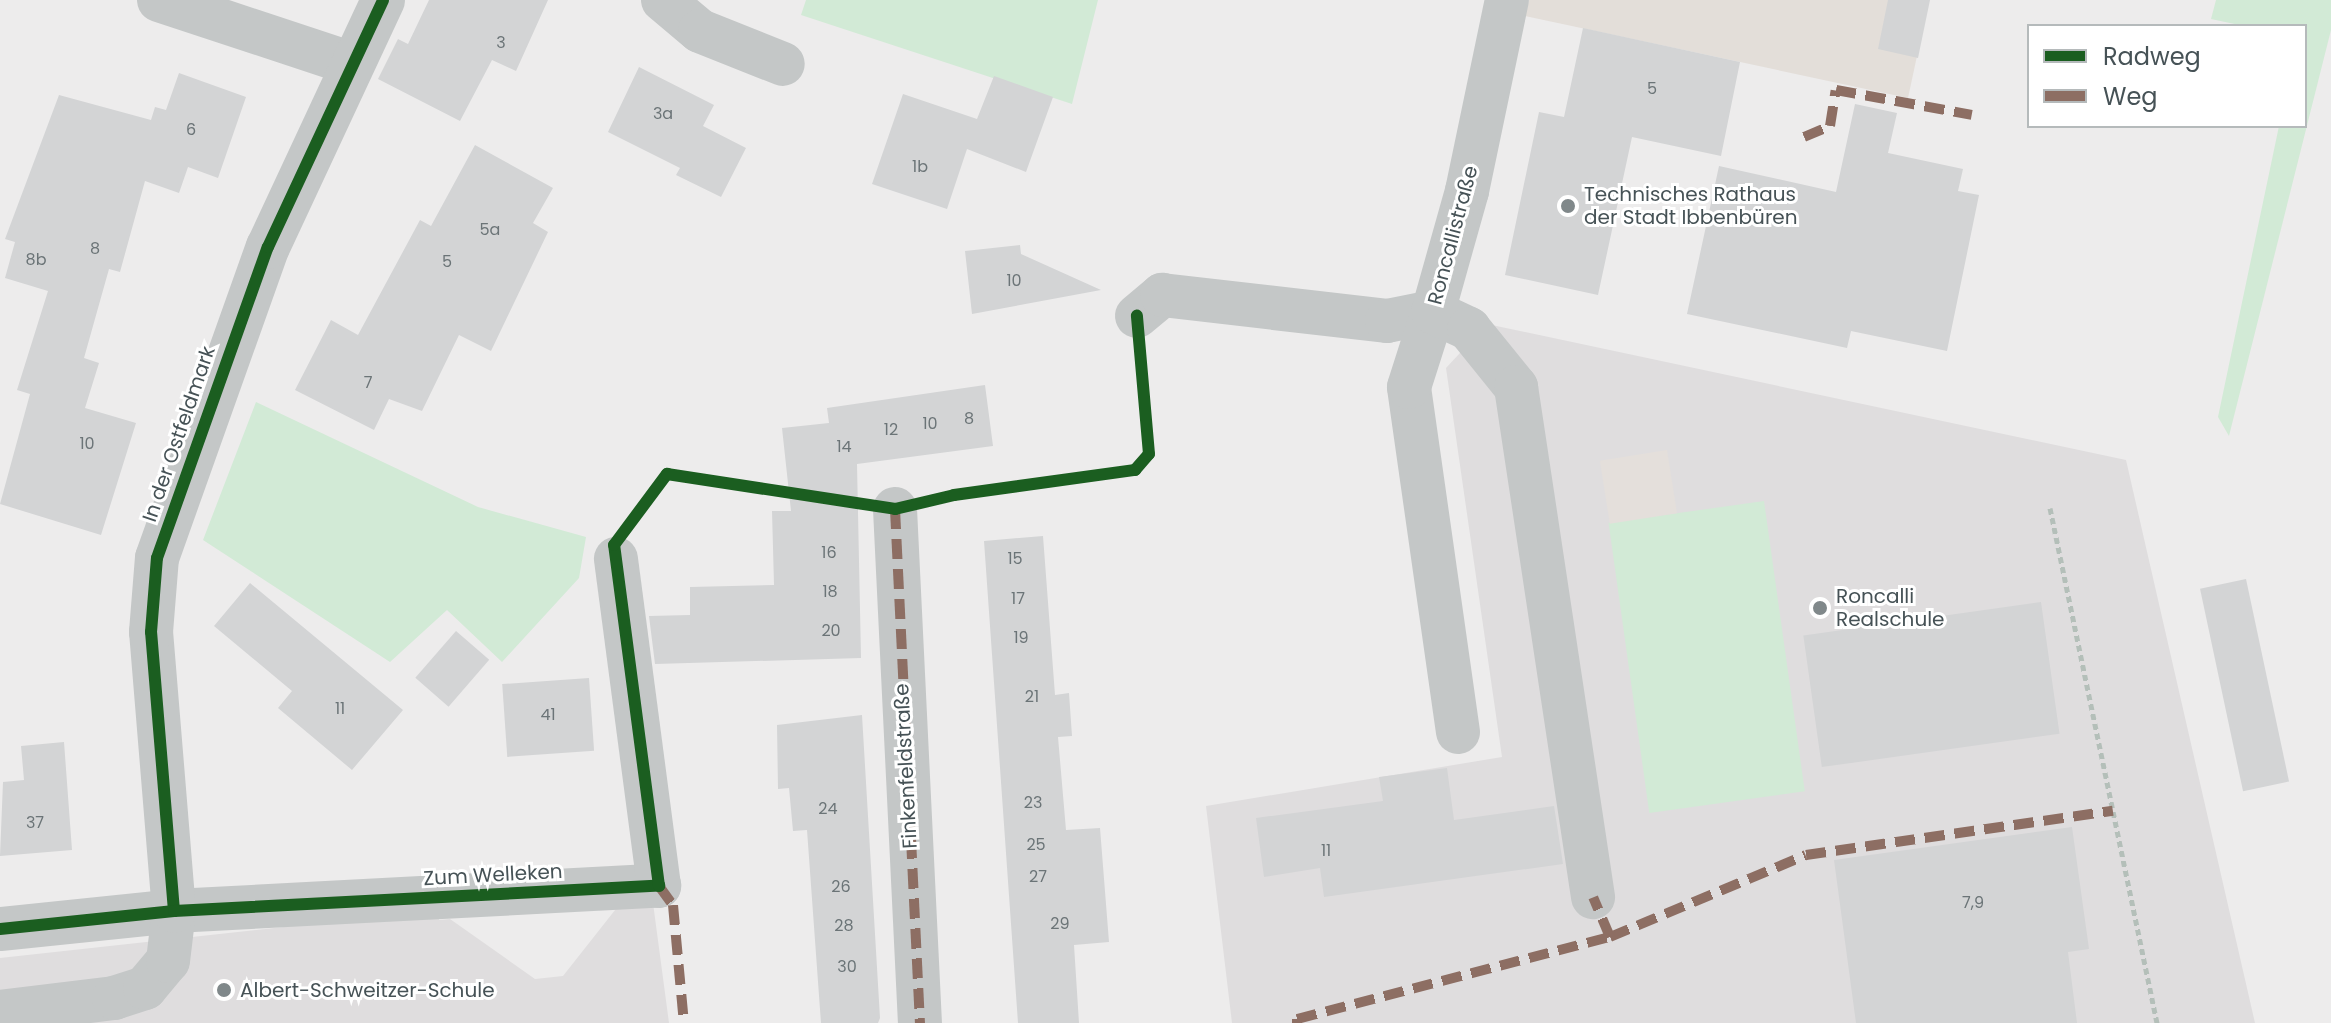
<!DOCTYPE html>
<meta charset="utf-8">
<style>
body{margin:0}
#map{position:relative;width:2331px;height:1023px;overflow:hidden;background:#edecec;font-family:Poppins,sans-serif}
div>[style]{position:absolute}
.commercial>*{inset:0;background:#e3ded9}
.education>*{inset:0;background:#dfddde}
.green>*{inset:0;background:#d2ead6;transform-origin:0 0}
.sand>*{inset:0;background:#e4dfdb;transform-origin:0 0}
.building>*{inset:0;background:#d3d4d5;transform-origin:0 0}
.path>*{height:5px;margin-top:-2.5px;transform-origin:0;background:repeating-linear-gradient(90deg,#b4bfb9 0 6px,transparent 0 10px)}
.minor>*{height:44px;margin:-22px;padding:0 22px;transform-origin:22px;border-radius:22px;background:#c4c7c7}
.quiet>*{height:10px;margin-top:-5px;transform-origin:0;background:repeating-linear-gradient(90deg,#8d6e63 0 20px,transparent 0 30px)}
.cycleway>*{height:12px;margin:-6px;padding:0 6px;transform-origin:6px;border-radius:6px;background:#1b5e20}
.dots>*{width:22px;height:22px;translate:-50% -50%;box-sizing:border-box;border:4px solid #fff;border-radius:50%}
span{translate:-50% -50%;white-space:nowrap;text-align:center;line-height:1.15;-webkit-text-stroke:6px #fff;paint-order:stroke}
.number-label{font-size:16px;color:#6b7477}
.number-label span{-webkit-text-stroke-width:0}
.poi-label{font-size:20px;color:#465256}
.left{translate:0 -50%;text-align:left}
.street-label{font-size:20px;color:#465256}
.legend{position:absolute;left:2027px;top:24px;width:280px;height:104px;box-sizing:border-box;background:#fff;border:2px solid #b5babb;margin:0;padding:10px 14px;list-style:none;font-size:24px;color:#465256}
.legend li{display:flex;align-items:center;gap:16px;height:40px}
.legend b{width:40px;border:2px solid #b5babb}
</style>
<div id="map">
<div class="commercial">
<i style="clip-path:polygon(1529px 0,1929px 0,1908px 98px,1525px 16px)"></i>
</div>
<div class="education">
<i style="clip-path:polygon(1487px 324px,2126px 460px,2255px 1023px,1232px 1023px,1206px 806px,1502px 757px,1446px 368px)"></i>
<i style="clip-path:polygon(653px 903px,669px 1023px,0 1023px,0 958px,438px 910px,439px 920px,450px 919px,535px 979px,563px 976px,619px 905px)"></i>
</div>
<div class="green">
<i style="clip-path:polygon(806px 0,1098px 0,1072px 104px,801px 15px)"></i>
<i style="clip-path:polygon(2216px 0,2331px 0,2331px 30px,2229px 436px,2218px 417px,2279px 126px,2305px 126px,2305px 26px,2244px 26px,2211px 19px)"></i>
<i style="clip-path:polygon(256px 402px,478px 507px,586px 537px,579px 578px,502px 662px,447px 610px,390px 662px,203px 540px)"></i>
<i style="left:1764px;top:501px;width:293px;height:157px;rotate:82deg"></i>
</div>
<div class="sand">
<i style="left:1667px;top:450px;width:64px;height:68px;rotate:81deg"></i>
</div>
<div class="building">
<i style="clip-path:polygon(429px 0,548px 0,516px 71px,492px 60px,460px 121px,378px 79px,398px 39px,408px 44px)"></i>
<i style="clip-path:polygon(1888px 0,1930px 0,1918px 58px,1878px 49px)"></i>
<i style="clip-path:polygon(1583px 28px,1740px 62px,1721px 156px,1632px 137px,1598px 295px,1505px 275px,1539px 112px,1564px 117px)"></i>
<i style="clip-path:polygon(639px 67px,714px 105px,703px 126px,746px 148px,721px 197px,676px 175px,680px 168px,608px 132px)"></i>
<i style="clip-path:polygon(179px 73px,246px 97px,218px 178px,188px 167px,179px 193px,145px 181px,120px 272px,109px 269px,84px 358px,99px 363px,85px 408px,136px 423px,101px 535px,0 504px,30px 394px,17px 390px,48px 291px,5px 278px,15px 242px,5px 239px,59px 95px,151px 120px,155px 107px,166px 110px)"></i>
<i style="clip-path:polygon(994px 76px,1053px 97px,1026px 172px,967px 149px,947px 209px,872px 184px,903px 94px,977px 119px)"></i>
<i style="clip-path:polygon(1855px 104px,1897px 113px,1888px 153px,1963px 169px,1958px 191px,1979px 195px,1947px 351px,1851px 331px,1847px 348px,1687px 314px,1719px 166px,1836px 192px)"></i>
<i style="clip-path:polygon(475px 145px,553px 188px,533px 223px,548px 232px,491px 351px,459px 335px,422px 411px,389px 399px,374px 430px,295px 390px,331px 320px,358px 335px,420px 220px,431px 226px)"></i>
<i style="clip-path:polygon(1020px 245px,1021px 254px,1101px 290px,972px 314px,965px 251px)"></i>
<i style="clip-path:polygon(985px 385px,993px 446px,857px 464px,861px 658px,655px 664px,649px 616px,690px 615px,690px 587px,774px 585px,772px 511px,791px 511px,782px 428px,829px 423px,827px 408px)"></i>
<i style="clip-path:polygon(1043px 536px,1055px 695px,1069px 693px,1072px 736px,1058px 737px,1066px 830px,1100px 828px,1109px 942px,1074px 945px,1079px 1023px,1018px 1023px,984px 541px)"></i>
<i style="left:2246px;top:579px;width:207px;height:47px;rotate:78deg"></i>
<i style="clip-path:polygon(250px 583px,403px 710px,352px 770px,278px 708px,292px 691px,214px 626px)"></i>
<i style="left:2041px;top:602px;width:133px;height:240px;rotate:82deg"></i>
<i style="left:456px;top:631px;width:44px;height:62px;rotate:41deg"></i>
<i style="left:589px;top:678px;width:73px;height:87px;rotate:86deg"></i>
<i style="clip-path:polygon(862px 715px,880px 1018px,878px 1023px,821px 1023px,807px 830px,793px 831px,789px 788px,778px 789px,777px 725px)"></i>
<i style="clip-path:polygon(64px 742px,72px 850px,0 856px,3px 782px,24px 780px,21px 746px)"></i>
<i style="clip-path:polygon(1447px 768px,1454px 820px,1554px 806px,1563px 864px,1324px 897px,1320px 868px,1264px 877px,1256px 818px,1383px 801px,1379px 777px)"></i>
<i style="clip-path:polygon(2072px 827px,2089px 949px,2068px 952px,2077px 1023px,1856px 1023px,1834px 860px)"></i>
</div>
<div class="path">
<i style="left:2050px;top:508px;width:526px;rotate:78.26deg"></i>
</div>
<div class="minor">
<i style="left:159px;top:0;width:201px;rotate:18.3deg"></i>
<i style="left:663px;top:0;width:48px;rotate:40deg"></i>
<i style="left:700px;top:31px;width:89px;rotate:21.7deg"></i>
<i style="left:1137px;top:316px;width:33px;rotate:-40deg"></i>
<i style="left:1162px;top:295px;width:226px;rotate:6.6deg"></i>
<i style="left:1387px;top:321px;width:47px;rotate:-11.1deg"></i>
<i style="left:1433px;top:312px;width:126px;rotate:-74.3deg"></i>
<i style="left:1467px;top:191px;width:195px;rotate:-78.2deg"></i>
<i style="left:895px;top:509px;width:515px;rotate:87.22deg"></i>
<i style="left:1458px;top:732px;width:348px;rotate:-98.1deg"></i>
<i style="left:1409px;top:387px;width:79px;rotate:-72.3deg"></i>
<i style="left:1433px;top:312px;width:40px;rotate:25deg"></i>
<i style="left:1469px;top:329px;width:75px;rotate:51deg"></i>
<i style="left:1516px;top:387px;width:516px;rotate:81.41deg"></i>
<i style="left:0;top:929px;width:175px;rotate:-5.9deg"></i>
<i style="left:174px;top:911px;width:486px;rotate:-3deg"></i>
<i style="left:659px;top:886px;width:330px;rotate:-97.5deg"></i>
<i style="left:0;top:1012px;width:115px;rotate:-7deg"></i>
<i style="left:114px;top:998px;width:33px;rotate:-18deg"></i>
<i style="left:145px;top:988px;width:35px;rotate:-50deg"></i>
<i style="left:168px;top:961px;width:50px;rotate:-83.2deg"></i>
<i style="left:174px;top:911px;width:280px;rotate:-94.7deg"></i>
<i style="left:151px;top:632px;width:74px;rotate:-85.4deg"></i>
<i style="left:157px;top:558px;width:330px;rotate:-70.4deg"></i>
<i style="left:268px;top:247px;width:272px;rotate:-65deg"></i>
</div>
<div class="quiet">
<i style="left:1804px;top:137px;width:28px;rotate:-23deg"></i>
<i style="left:1830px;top:126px;width:36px;rotate:-81deg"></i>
<i style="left:1836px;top:90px;width:138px;rotate:10.4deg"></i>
<i style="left:895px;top:509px;width:515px;rotate:87.22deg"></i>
<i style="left:659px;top:886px;width:24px;rotate:54deg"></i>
<i style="left:673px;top:905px;width:119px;rotate:84.7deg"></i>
<i style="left:1610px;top:937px;width:212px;rotate:-22.7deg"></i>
<i style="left:1806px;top:855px;width:310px;rotate:-8.2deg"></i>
<i style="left:1297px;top:1023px;width:4px;rotate:-90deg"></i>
<i style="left:1297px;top:1019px;width:324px;rotate:-14.7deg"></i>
<i style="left:1610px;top:937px;width:43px;rotate:-113deg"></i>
</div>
<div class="cycleway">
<i style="left:174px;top:911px;width:280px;rotate:-94.7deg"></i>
<i style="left:151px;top:632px;width:74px;rotate:-85.4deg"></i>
<i style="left:157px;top:558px;width:330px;rotate:-70.4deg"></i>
<i style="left:268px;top:247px;width:272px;rotate:-65deg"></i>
<i style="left:0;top:929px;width:175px;rotate:-5.9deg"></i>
<i style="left:174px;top:911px;width:486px;rotate:-3deg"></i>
<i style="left:659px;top:886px;width:344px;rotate:-97.5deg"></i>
<i style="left:614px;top:545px;width:89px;rotate:-53.3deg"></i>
<i style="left:667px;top:474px;width:231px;rotate:8.7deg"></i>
<i style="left:895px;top:509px;width:61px;rotate:-13.3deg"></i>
<i style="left:954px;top:495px;width:183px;rotate:-7.9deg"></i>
<i style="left:1135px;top:470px;width:21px;rotate:-49deg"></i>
<i style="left:1149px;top:454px;width:139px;rotate:-95deg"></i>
</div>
<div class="dots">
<i style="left:1568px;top:206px;background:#80888a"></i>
<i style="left:1820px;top:608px;background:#80888a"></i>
<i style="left:224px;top:990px;background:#80888a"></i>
</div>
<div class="number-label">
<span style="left:501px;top:43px">3</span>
<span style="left:1652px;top:89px">5</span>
<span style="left:663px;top:114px">3a</span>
<span style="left:191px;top:130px">6</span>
<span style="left:920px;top:167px">1b</span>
<span style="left:490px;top:230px">5a</span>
<span style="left:95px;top:249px">8</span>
<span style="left:36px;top:260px">8b</span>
<span style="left:447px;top:262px">5</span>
<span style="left:1014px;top:281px">10</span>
<span style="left:368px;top:383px">7</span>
<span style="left:969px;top:419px">8</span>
<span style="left:930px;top:424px">10</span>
<span style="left:891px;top:430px">12</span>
<span style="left:87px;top:444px">10</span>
<span style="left:844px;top:447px">14</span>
<span style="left:829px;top:553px">16</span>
<span style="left:1015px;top:559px">15</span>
<span style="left:830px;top:592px">18</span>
<span style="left:1018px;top:599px">17</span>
<span style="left:831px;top:631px">20</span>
<span style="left:1021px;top:638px">19</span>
<span style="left:1032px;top:697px">21</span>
<span style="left:340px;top:709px">11</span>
<span style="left:548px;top:715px">41</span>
<span style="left:1033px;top:803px">23</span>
<span style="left:828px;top:809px">24</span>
<span style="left:35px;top:823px">37</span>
<span style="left:1036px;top:845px">25</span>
<span style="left:1326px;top:851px">11</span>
<span style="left:1038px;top:877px">27</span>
<span style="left:841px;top:887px">26</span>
<span style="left:1973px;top:903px">7,9</span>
<span style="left:1060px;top:924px">29</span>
<span style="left:844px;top:926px">28</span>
<span style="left:847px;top:967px">30</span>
</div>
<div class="poi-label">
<span class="left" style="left:1584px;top:206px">Technisches Rathaus<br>der Stadt Ibbenbüren</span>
<span class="left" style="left:1836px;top:608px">Roncalli<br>Realschule</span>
<span class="left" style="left:240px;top:990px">Albert-Schweitzer-Schule</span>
</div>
<div class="street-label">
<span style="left:1453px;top:235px;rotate:-75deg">Roncallistraße</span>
<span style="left:179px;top:434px;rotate:-71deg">In der Ostfeldmark</span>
<span style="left:906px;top:766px;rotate:-93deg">Finkenfeldstraße</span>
<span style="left:493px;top:875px;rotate:-3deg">Zum Welleken</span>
</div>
<ul class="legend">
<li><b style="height:10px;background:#1b5e20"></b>Radweg</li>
<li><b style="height:10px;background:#8d6e63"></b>Weg</li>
</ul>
</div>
